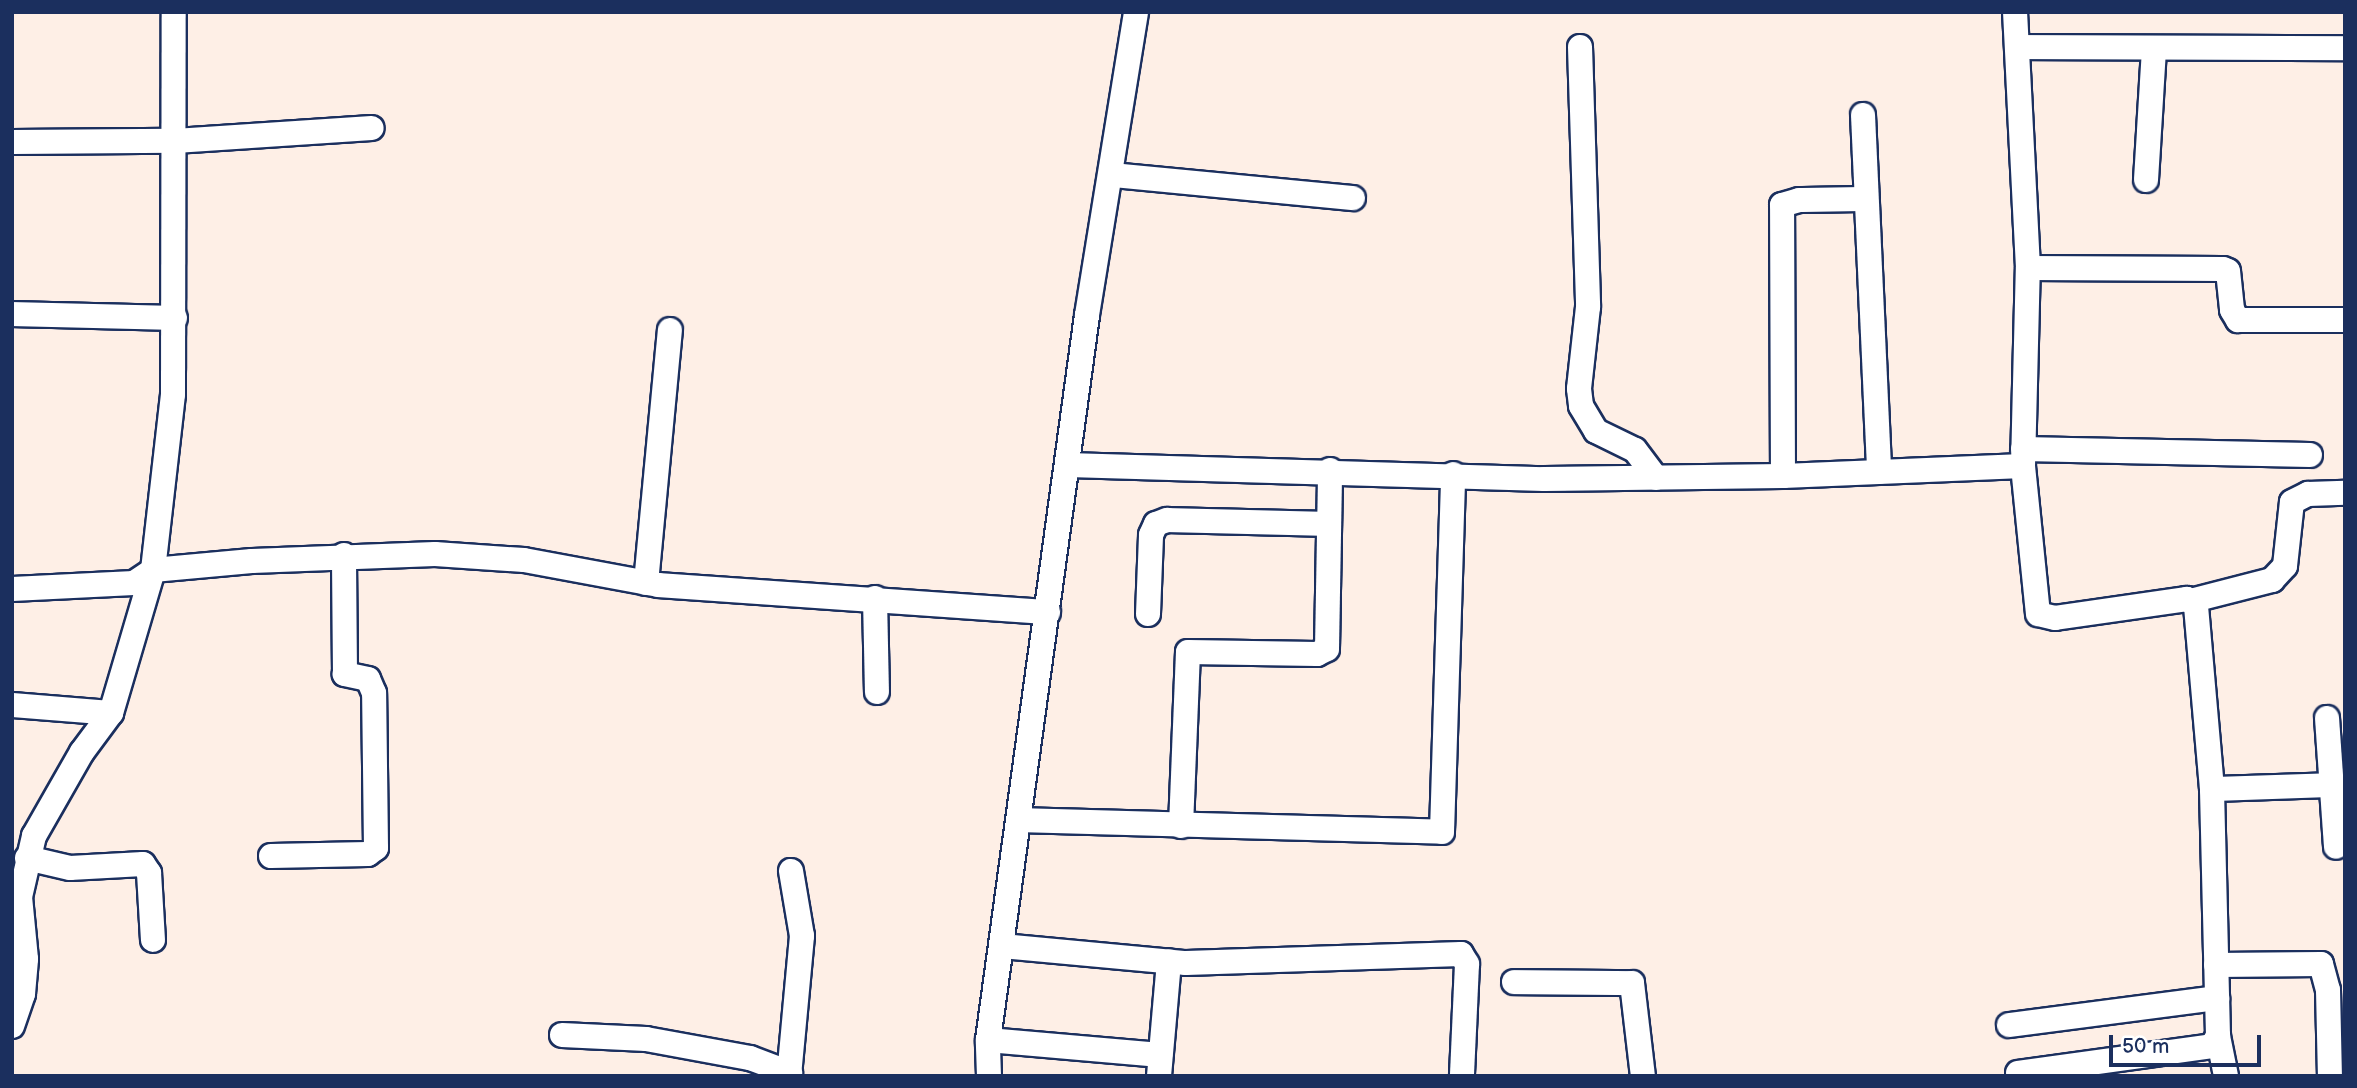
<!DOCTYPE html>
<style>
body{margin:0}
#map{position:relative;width:2357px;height:1088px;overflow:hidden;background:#feefe6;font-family:"Balsamiq Sans",sans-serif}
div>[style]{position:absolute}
.roads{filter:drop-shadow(2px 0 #1b2f5e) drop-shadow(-2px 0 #1b2f5e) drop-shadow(0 2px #1b2f5e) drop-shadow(0 -2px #1b2f5e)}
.minor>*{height:24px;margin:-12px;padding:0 12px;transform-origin:12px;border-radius:12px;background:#fff}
span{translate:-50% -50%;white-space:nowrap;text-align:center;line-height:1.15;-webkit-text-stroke:5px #fff;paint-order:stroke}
.frame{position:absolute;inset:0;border:14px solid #1b2f5e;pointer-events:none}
.scale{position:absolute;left:2109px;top:1035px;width:152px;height:32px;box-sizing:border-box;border:4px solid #1b2f5e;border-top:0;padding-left:9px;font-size:21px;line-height:24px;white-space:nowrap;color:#1b2f5e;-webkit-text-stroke:5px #fff;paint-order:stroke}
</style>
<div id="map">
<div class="roads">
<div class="minor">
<i style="left:1580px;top:47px;width:260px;rotate:88.2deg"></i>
<i style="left:1588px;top:307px;width:82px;rotate:96.3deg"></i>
<i style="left:1579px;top:389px;width:17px;rotate:83deg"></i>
<i style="left:1581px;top:406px;width:29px;rotate:59deg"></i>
<i style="left:1596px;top:431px;width:43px;rotate:26deg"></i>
<i style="left:1635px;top:450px;width:35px;rotate:53deg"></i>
<i style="left:2017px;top:47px;width:328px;rotate:0.2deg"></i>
<i style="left:1863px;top:115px;width:357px;rotate:87.4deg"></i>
<i style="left:12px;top:142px;width:163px;rotate:-0.4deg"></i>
<i style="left:175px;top:141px;width:197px;rotate:-3.8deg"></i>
<i style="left:1113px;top:175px;width:241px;rotate:5.5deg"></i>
<i style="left:2146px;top:180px;width:132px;rotate:-86.5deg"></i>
<i style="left:2028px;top:268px;width:195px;rotate:0.3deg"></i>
<i style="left:2223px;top:269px;width:5px;rotate:22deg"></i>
<i style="left:2228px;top:271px;width:39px;rotate:84deg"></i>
<i style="left:2232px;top:310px;width:12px;rotate:59deg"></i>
<i style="left:2238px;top:320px;width:107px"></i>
<i style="left:12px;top:314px;width:163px;rotate:1.4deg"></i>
<i style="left:2023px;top:449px;width:287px;rotate:1.2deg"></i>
<i style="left:1068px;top:465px;width:476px;rotate:1.7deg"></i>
<i style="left:1544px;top:479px;width:239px;rotate:-0.7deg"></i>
<i style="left:1783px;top:476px;width:240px;rotate:-2.4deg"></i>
<i style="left:2023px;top:466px;width:198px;rotate:-88.6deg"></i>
<i style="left:2028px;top:268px;width:256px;rotate:-92.9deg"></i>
<i style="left:1783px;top:476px;width:271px;rotate:-90.2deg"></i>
<i style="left:1782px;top:205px;width:18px;rotate:-16deg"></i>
<i style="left:1799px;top:200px;width:67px;rotate:-0.9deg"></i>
<i style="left:646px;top:583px;width:254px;rotate:-84.6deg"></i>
<i style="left:12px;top:589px;width:122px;rotate:-2.8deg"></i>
<i style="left:134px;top:583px;width:23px;rotate:-34deg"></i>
<i style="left:153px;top:570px;width:99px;rotate:-5.2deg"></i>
<i style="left:252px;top:561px;width:183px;rotate:-2.2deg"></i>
<i style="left:435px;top:554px;width:89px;rotate:3.9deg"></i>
<i style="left:524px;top:560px;width:137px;rotate:10.5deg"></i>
<i style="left:659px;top:585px;width:390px;rotate:4deg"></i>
<i style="left:875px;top:598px;width:94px;rotate:88.8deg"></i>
<i style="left:2194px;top:600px;width:81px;rotate:-14.4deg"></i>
<i style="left:2272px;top:580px;width:19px;rotate:-47deg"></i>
<i style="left:2285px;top:566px;width:64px;rotate:-83.8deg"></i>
<i style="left:2292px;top:502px;width:18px;rotate:-27deg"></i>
<i style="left:2308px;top:494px;width:37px;rotate:-2deg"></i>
<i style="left:1148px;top:614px;width:79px;rotate:-87.8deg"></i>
<i style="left:1151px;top:535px;width:12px;rotate:-66deg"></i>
<i style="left:1156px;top:524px;width:12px;rotate:-20deg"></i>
<i style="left:1167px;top:520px;width:162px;rotate:1.4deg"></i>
<i style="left:12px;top:705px;width:99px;rotate:4.6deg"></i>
<i style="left:2327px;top:718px;width:129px;rotate:86deg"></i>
<i style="left:2212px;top:789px;width:120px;rotate:-1.9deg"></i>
<i style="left:1020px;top:820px;width:422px;rotate:1.6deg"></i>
<i style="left:1442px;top:832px;width:358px;rotate:-88.2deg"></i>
<i style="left:1181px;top:826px;width:174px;rotate:-87.7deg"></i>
<i style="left:1188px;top:652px;width:129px;rotate:0.9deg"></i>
<i style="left:1317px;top:654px;width:11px;rotate:-27deg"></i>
<i style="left:1327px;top:649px;width:179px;rotate:-89deg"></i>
<i style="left:271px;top:856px;width:97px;rotate:-1.2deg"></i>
<i style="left:368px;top:854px;width:10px;rotate:-37deg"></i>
<i style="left:376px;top:848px;width:155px;rotate:-90.7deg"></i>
<i style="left:374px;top:693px;width:15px;rotate:-113deg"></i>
<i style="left:368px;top:679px;width:24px;rotate:-168deg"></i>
<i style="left:345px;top:674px;width:119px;rotate:-90.5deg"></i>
<i style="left:27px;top:858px;width:44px;rotate:13.1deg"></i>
<i style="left:70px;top:868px;width:73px;rotate:-3.1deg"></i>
<i style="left:143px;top:864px;width:11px;rotate:56deg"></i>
<i style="left:149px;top:873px;width:67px;rotate:86.6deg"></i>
<i style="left:1002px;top:946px;width:185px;rotate:5.3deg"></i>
<i style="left:1186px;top:963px;width:275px;rotate:-1.9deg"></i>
<i style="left:1461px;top:954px;width:12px;rotate:59deg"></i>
<i style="left:1467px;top:964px;width:112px;rotate:92.6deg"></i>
<i style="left:2216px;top:965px;width:105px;rotate:-0.5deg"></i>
<i style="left:2321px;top:964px;width:27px;rotate:75deg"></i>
<i style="left:2328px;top:990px;width:86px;rotate:88.7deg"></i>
<i style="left:1514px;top:982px;width:118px;rotate:0.5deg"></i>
<i style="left:1632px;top:983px;width:94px;rotate:83.3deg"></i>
<i style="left:2009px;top:1025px;width:210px;rotate:-7.4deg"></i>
<i style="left:12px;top:1026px;width:34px;rotate:-71deg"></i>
<i style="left:23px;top:994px;width:35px;rotate:-85deg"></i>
<i style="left:26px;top:959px;width:62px;rotate:-95.5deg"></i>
<i style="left:20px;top:897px;width:63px;rotate:-77.1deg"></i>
<i style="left:34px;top:836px;width:97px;rotate:-60.3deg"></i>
<i style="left:82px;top:752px;width:49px;rotate:-53.4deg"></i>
<i style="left:111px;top:713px;width:149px;rotate:-73.6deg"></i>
<i style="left:153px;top:570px;width:177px;rotate:-83.5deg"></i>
<i style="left:173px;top:394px;width:382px;rotate:-89.9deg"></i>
<i style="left:562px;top:1035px;width:84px;rotate:2.7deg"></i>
<i style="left:646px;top:1039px;width:106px;rotate:10.4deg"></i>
<i style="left:750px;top:1058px;width:43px;rotate:20.6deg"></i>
<i style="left:2218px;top:1036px;width:41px;rotate:78.7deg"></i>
<i style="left:988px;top:1040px;width:173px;rotate:5deg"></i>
<i style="left:2018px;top:1073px;width:196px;rotate:-7.9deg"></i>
<i style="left:2212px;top:1046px;width:12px;rotate:-59deg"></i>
<i style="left:2218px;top:1036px;width:247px;rotate:-91.4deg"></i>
<i style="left:2212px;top:789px;width:185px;rotate:-95deg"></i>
<i style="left:2196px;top:605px;width:11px;rotate:-146deg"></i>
<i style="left:2187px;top:599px;width:133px;rotate:171.8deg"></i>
<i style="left:2055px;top:618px;width:17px;rotate:-167deg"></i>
<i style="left:2038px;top:614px;width:149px;rotate:-95.8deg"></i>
<i style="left:789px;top:1076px;width:141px;rotate:-84.7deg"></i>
<i style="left:802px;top:936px;width:66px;rotate:-99.6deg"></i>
<i style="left:989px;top:1076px;width:36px;rotate:-92deg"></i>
<i style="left:988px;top:1040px;width:732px;rotate:-82.22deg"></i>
<i style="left:1087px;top:315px;width:307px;rotate:-80.8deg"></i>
<i style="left:1159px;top:1076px;width:115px;rotate:-85deg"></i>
</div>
</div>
<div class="frame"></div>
<div class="scale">50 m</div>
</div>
